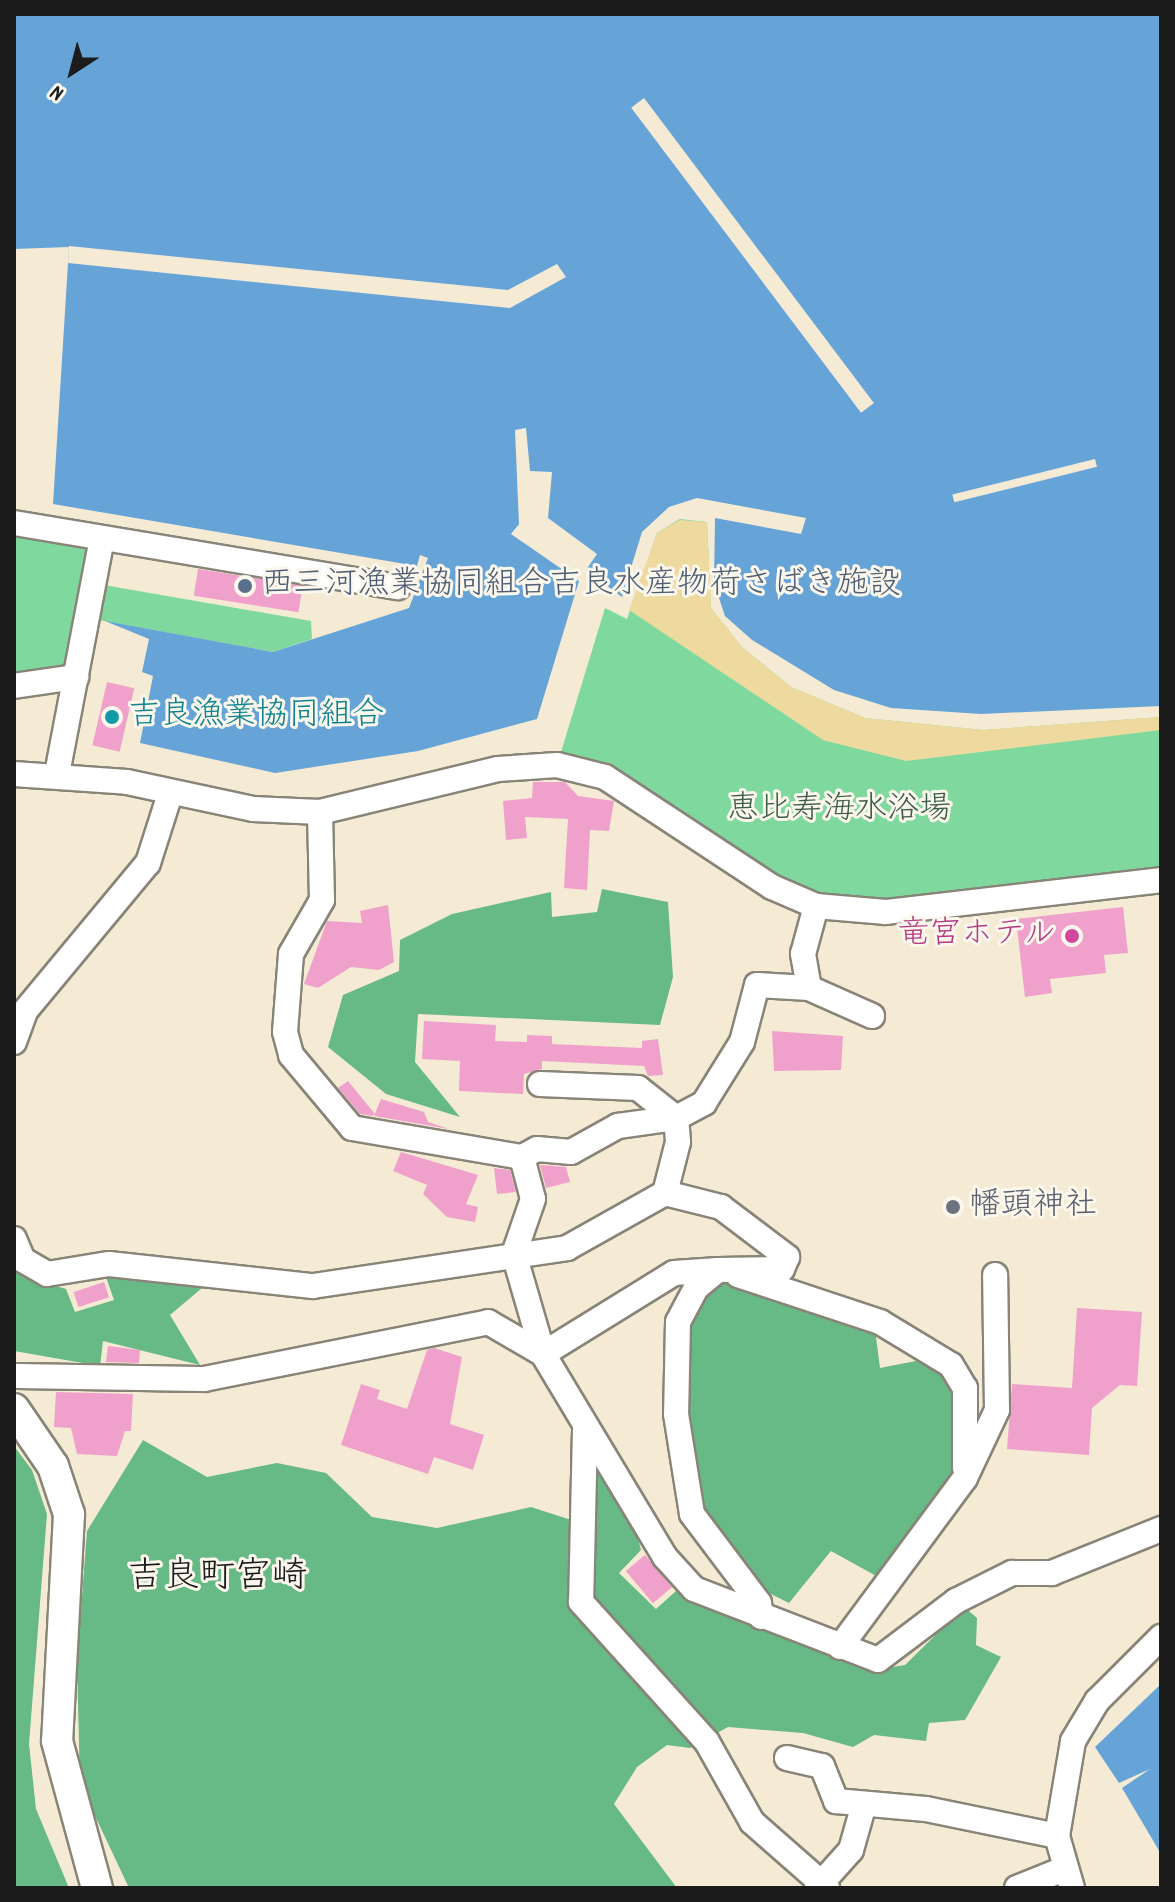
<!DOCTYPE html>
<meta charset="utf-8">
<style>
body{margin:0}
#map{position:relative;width:1175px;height:1902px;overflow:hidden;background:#f5ebd5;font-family:Dekko,"Klee One",sans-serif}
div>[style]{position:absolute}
.green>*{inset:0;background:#7fd99f}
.forest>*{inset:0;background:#67b986}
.sand>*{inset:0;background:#eeda9e}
.water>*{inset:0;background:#66a4d8}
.pier>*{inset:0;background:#f5ebd5;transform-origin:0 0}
.building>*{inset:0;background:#efa1cb;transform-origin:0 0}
.roads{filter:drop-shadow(2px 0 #888478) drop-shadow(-2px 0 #888478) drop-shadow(0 2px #888478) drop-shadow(0 -2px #888478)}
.minor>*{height:24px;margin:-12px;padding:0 12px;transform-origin:12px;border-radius:12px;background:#fff}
.major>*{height:30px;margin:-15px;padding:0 15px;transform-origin:15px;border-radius:15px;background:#fff}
.dots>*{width:22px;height:22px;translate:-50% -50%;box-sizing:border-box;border:4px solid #fbf7ec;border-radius:50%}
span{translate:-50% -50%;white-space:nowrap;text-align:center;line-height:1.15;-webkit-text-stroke:6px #fbf7ec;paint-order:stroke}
.service-label{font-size:32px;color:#4e5e75}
.left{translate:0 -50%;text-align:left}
.culture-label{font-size:32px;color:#0d838f}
.park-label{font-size:32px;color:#3f5e4a}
.hotel-label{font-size:32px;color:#b23c85}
.right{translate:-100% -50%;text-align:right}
.worship-label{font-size:32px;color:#5b616d}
.quarter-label{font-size:36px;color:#1c1c1c}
.frame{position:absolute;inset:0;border:16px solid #1c1c1c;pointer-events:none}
.north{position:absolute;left:32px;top:32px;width:80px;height:80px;-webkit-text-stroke:6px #fbf7ec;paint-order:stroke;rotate:216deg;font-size:22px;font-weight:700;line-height:32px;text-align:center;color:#1c1c1c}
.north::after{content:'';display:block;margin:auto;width:28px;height:36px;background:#1c1c1c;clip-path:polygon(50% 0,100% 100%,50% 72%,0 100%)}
</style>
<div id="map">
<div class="green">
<i style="clip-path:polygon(680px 519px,707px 522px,711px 608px,742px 647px,791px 687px,865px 718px,983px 730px,1161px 717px,1161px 880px,816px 906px,673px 820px,557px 765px,605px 608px,627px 619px,657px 533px)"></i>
<i style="clip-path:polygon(14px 523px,102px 538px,76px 677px,14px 686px)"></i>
<i style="clip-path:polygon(104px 585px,311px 621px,312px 639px,273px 652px,98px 620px)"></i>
</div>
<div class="forest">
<i style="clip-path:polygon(602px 889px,668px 902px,673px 977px,660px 1025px,418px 1014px,415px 1062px,460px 1117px,386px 1094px,328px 1047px,343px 995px,399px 971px,400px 940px,452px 914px,551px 892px,552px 917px,597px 912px)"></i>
<i style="clip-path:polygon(14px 1264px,32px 1279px,66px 1289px,75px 1312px,114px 1300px,106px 1277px,202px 1288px,170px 1315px,200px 1365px,103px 1341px,100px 1366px,14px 1351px)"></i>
<i style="clip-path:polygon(725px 1282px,875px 1329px,880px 1368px,926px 1359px,945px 1371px,957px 1394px,958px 1477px,878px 1577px,831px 1551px,789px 1603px,763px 1590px,700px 1508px,684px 1414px,683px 1327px,705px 1291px)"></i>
<i style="clip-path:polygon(143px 1440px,207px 1477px,277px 1463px,326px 1473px,372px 1517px,437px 1528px,531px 1507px,596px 1528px,596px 1458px,632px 1515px,641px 1550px,619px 1573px,656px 1609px,676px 1591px,874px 1670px,905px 1665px,964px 1607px,977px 1618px,976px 1645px,1001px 1657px,965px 1720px,929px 1723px,926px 1741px,874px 1735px,853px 1747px,803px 1733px,728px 1727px,690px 1748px,667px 1745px,637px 1767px,614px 1804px,677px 1888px,129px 1888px,80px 1784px,77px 1662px,87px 1531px)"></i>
<i style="clip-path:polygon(14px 1446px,32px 1470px,47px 1514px,29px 1744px,36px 1809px,69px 1888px,14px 1888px)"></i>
</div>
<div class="sand">
<i style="clip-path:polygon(680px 520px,707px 522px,711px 608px,742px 647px,791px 687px,865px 718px,983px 730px,1161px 717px,1161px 730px,906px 761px,823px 740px,629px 610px,657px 533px)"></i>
</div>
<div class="water">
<i style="clip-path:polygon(14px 14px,1161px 14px,1161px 706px,981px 714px,891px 708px,834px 690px,752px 640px,725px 616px,714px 583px,715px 518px,801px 534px,806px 518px,697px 498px,669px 507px,642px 532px,622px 597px,586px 570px,597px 554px,548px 518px,552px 472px,530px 471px,526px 428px,515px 430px,519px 524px,511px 534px,579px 581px,537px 719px,418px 751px,275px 773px,140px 743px,153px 676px,142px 672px,149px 639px,105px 621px,273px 652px,409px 608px,428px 558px,420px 555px,417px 566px,53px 504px,69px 247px,14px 249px)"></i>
<i style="clip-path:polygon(1161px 1684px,1161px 1854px,1122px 1788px,1150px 1769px,1119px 1783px,1095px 1747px)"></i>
</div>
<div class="pier">
<i style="left:644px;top:98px;width:382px;height:16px;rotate:53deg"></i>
<i style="clip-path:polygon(69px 246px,508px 290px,557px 264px,566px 277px,510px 308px,68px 263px)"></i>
<i style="left:1095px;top:459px;width:8px;height:147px;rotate:76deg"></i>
</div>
<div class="building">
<i style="left:198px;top:569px;width:106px;height:27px;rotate:9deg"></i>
<i style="left:107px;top:682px;width:28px;height:65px;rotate:13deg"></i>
<i style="clip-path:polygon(533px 782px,565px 782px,578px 796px,614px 801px,609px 831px,590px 830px,587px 890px,564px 888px,568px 819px,525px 817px,527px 838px,506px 840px,503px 801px,532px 798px)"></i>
<i style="clip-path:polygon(388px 905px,394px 962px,379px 970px,351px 967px,318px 988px,304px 984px,327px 921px,362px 923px,360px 911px)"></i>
<i style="clip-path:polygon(1123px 907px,1128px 953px,1104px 955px,1106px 973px,1050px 979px,1052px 993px,1025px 997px,1016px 919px)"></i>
<i style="clip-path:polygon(424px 1021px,496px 1025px,495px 1041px,527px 1042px,527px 1035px,552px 1036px,552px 1044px,642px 1048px,642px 1041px,658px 1039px,663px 1075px,648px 1076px,644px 1066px,542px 1061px,542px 1069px,524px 1074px,523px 1094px,459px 1091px,460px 1061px,422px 1059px)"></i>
<i style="clip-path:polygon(772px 1031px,843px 1036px,841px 1070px,774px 1071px)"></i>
<i style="clip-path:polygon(348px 1081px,375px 1114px,372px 1116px,360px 1114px,338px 1088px)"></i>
<i style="clip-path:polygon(381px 1099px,424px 1112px,428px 1122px,449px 1129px,374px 1116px)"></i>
<i style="clip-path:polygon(401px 1152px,478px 1175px,466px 1204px,478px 1207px,475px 1222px,447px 1217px,423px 1194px,427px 1185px,393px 1171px)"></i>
<i style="clip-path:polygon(540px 1165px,566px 1167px,570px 1182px,546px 1188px)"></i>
<i style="clip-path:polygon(494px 1168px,510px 1170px,516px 1192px,497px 1194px)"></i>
<i style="left:104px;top:1282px;width:16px;height:32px;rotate:72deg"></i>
<i style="clip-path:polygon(1077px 1308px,1142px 1312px,1137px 1386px,1120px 1385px,1092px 1408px,1089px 1455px,1007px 1449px,1012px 1384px,1072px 1388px)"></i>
<i style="clip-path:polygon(108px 1346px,140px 1350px,139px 1363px,106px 1362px)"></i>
<i style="clip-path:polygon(434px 1348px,462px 1357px,450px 1424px,484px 1435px,473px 1470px,434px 1457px,428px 1474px,341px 1445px,361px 1384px,380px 1390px,377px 1399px,407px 1409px,427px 1350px)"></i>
<i style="clip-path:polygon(56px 1392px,133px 1394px,131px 1431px,125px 1431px,117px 1456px,77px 1454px,71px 1428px,54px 1427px)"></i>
<i style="left:645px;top:1555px;width:42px;height:25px;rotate:50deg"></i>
</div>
<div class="roads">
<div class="minor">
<i style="left:14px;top:523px;width:389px;rotate:9.5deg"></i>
<i style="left:14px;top:686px;width:63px;rotate:-8.3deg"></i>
<i style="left:14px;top:774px;width:113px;rotate:4deg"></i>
<i style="left:127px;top:782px;width:129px;rotate:12.1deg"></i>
<i style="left:253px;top:809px;width:67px;rotate:2.6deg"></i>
<i style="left:320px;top:812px;width:183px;rotate:-13.6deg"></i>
<i style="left:498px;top:769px;width:59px;rotate:-3.9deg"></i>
<i style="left:557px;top:765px;width:49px;rotate:14deg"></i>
<i style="left:605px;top:777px;width:200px;rotate:33.4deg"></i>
<i style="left:772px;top:887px;width:48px;rotate:23.4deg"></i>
<i style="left:816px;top:906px;width:70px;rotate:4.9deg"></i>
<i style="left:886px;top:912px;width:277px;rotate:-6.6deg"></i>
<i style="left:57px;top:774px;width:240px;rotate:-79.2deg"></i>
<i style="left:320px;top:812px;width:88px;rotate:88.7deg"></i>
<i style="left:322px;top:900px;width:62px;rotate:119.9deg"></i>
<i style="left:291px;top:954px;width:78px;rotate:94.4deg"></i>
<i style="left:285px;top:1032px;width:24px;rotate:75deg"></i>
<i style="left:291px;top:1055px;width:95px;rotate:50.1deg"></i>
<i style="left:352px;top:1128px;width:172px;rotate:9.7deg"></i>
<i style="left:522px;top:1157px;width:17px;rotate:-28deg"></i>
<i style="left:537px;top:1149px;width:34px;rotate:5deg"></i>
<i style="left:571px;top:1152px;width:54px;rotate:-29deg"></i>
<i style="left:618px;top:1126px;width:59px;rotate:-7.9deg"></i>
<i style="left:676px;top:1118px;width:32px;rotate:-28deg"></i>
<i style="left:704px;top:1103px;width:72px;rotate:-58.1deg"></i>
<i style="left:742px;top:1042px;width:59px;rotate:-75.3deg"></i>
<i style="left:757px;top:985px;width:52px;rotate:3.3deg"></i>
<i style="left:809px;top:988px;width:69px;rotate:24deg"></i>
<i style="left:809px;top:988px;width:35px;rotate:-100deg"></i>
<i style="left:803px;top:954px;width:50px;rotate:-74.8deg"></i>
<i style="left:14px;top:1042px;width:33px;rotate:-70deg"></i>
<i style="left:25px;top:1011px;width:192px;rotate:-50.3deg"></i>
<i style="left:148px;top:863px;width:72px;rotate:-72.3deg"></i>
<i style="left:540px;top:1084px;width:98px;rotate:2.3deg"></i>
<i style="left:638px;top:1088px;width:48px;rotate:38.3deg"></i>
<i style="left:676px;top:1118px;width:24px;rotate:85deg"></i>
<i style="left:678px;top:1142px;width:53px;rotate:104.3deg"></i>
<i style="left:522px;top:1157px;width:43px;rotate:75.3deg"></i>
<i style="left:533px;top:1199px;width:58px;rotate:109.1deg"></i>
<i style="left:514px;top:1254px;width:104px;rotate:73.8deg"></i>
<i style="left:543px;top:1354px;width:154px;rotate:-31.7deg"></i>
<i style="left:674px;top:1273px;width:44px;rotate:-3.9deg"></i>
<i style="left:14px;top:1239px;width:23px;rotate:67deg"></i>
<i style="left:23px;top:1260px;width:28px;rotate:30deg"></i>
<i style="left:47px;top:1274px;width:63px;rotate:-9.2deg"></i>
<i style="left:109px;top:1264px;width:205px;rotate:6.2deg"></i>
<i style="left:313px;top:1286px;width:257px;rotate:-8.5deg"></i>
<i style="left:567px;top:1248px;width:112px;rotate:-29.3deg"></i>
<i style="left:665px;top:1193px;width:58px;rotate:14deg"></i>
<i style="left:721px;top:1207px;width:83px;rotate:37.1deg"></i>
<i style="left:787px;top:1257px;width:13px;rotate:113deg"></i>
<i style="left:782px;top:1269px;width:64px;rotate:179.1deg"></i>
<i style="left:718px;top:1270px;width:28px;rotate:141deg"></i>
<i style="left:696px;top:1288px;width:38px;rotate:118deg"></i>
<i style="left:678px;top:1322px;width:92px;rotate:91.2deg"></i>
<i style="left:676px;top:1414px;width:101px;rotate:80.9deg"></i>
<i style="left:692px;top:1514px;width:111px;rotate:53deg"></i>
<i style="left:759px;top:1603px;width:14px;rotate:82deg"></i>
<i style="left:738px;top:1275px;width:150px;rotate:18.3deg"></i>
<i style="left:880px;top:1322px;width:83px;rotate:31.2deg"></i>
<i style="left:951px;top:1365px;width:27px;rotate:59deg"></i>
<i style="left:965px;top:1388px;width:80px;rotate:90deg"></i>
<i style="left:14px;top:1376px;width:190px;rotate:0.9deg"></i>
<i style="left:204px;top:1379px;width:290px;rotate:-11.3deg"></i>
<i style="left:488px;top:1322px;width:64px;rotate:30.2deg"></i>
<i style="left:543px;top:1354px;width:237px;rotate:59deg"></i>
<i style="left:665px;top:1557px;width:43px;rotate:47.8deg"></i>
<i style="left:694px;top:1589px;width:197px;rotate:21.1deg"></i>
<i style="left:878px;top:1660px;width:98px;rotate:-37.1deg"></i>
<i style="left:956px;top:1601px;width:63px;rotate:-26.6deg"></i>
<i style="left:1012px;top:1573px;width:40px"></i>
<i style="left:1052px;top:1573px;width:118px;rotate:-22deg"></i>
<i style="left:585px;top:1430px;width:172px;rotate:91.3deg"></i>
<i style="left:581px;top:1602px;width:188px;rotate:48deg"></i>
<i style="left:707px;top:1742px;width:92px;rotate:60.6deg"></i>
<i style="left:752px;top:1822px;width:100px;rotate:41.3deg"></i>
<i style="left:840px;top:1647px;width:210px;rotate:-53.5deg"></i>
<i style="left:965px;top:1478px;width:75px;rotate:-64.8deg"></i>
<i style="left:997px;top:1410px;width:135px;rotate:-90.8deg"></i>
<i style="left:787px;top:1758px;width:36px;rotate:13deg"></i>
<i style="left:822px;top:1766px;width:38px;rotate:68deg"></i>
<i style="left:836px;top:1801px;width:90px;rotate:5.1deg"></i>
<i style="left:926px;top:1809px;width:134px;rotate:11.6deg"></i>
<i style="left:817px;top:1888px;width:51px;rotate:-48.2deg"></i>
<i style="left:851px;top:1850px;width:48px;rotate:-74.2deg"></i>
<i style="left:1017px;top:1888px;width:51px;rotate:-22deg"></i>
<i style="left:1072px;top:1888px;width:54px;rotate:-106.1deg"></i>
<i style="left:1057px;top:1836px;width:96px;rotate:-80.4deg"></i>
<i style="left:1073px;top:1741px;width:47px;rotate:-59deg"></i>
<i style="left:1097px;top:1701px;width:91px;rotate:-45deg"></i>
</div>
<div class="major">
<i style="left:14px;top:1409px;width:69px;rotate:55.6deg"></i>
<i style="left:53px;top:1466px;width:51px;rotate:71.6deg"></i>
<i style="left:69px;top:1514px;width:227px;rotate:93deg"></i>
<i style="left:57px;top:1741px;width:152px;rotate:74.8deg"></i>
</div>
</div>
<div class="dots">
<i style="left:245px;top:586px;background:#5c6f8a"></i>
<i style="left:112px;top:717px;background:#0f9aa8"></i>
<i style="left:1072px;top:936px;background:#d1479c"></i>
<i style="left:953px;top:1207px;background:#6b7280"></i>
</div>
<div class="service-label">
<span class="left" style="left:261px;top:586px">西三河漁業協同組合吉良水産物荷さばき施設</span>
</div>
<div class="culture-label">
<span class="left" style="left:128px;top:717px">吉良漁業協同組合</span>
</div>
<div class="park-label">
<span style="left:839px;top:811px">恵比寿海水浴場</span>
</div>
<div class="hotel-label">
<span class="right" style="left:1056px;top:936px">竜宮ホテル</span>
</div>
<div class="worship-label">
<span class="left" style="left:969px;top:1207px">幡頭神社</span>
</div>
<div class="quarter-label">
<span style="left:217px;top:1580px">吉良町宮崎</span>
</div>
<div class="frame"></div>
<div class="north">N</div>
</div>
